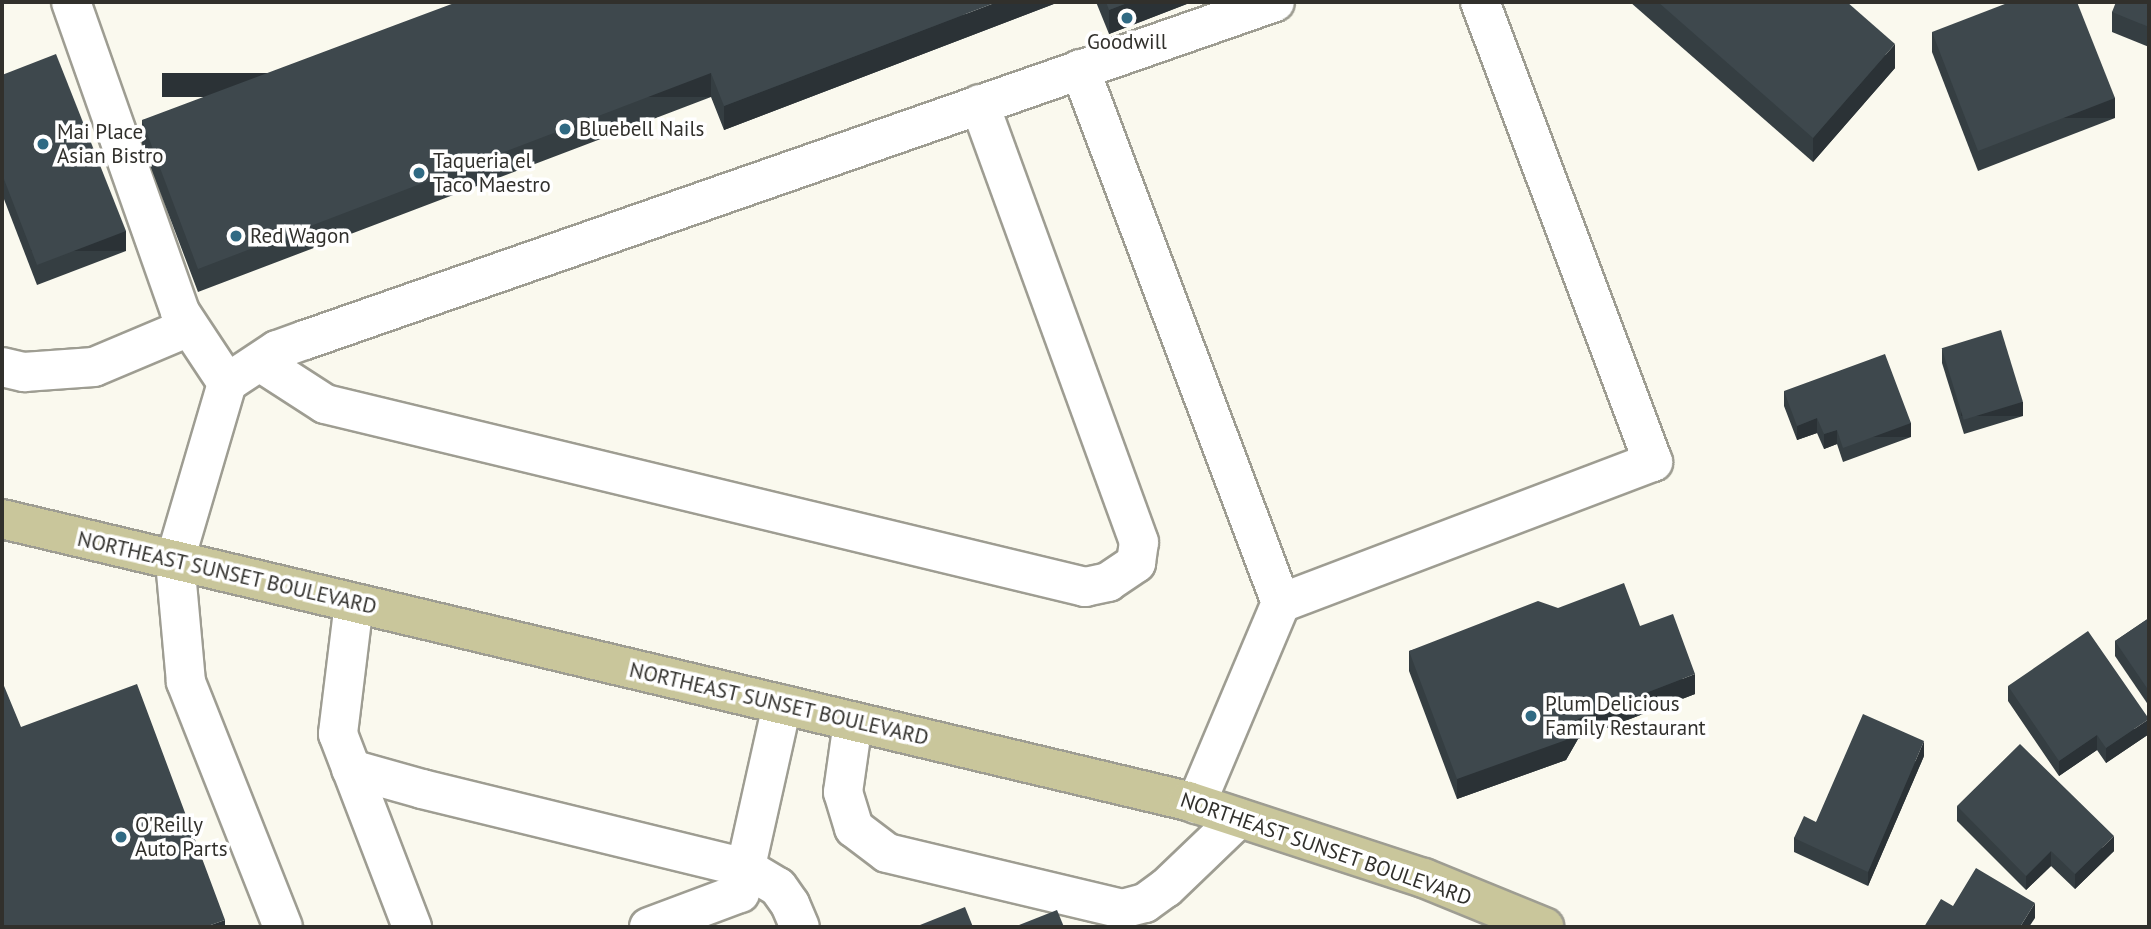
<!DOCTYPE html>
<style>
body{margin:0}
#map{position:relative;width:2151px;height:929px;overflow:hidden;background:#faf9ee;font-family:"PT Sans",sans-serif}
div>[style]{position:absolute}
.roads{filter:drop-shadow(2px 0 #9e9d92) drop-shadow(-2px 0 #9e9d92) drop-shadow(0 2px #9e9d92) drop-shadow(0 -2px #9e9d92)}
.minor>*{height:38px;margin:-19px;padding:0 19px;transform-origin:19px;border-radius:19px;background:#fff}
.major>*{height:38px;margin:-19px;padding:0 19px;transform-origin:19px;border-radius:19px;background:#c9c69b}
.wall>*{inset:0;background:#353e42}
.shaded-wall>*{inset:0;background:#2b3236;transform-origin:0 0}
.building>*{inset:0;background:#3e484d;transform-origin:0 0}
.dots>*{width:19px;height:19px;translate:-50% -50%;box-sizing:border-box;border:4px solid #fff;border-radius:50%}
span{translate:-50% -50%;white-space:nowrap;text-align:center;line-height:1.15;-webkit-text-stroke:7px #fff;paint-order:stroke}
.poi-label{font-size:21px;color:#31302c}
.left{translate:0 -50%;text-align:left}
.street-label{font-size:21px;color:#31302c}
.frame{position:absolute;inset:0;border:4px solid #31302c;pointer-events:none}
</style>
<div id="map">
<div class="roads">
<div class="minor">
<i style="left:71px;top:2px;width:329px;rotate:70.6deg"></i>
<i style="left:180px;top:312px;width:85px;rotate:56.5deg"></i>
<i style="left:1080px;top:69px;width:571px;rotate:69.37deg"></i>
<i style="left:260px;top:362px;width:77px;rotate:32.9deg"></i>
<i style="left:325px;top:404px;width:782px;rotate:13.54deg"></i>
<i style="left:1085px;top:587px;width:24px;rotate:-12deg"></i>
<i style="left:1108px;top:582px;width:34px;rotate:-34deg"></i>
<i style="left:1136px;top:563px;width:21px;rotate:-82deg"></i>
<i style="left:1139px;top:542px;width:466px;rotate:-110deg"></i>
<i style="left:2px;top:367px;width:23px;rotate:13deg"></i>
<i style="left:24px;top:372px;width:70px;rotate:-4.1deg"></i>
<i style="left:94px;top:367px;width:103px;rotate:-22.8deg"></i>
<i style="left:354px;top:603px;width:132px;rotate:97deg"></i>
<i style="left:338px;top:734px;width:207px;rotate:69deg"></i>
<i style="left:853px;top:722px;width:71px;rotate:98.1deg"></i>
<i style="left:843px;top:792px;width:38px;rotate:73deg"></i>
<i style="left:854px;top:828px;width:41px;rotate:37.1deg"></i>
<i style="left:887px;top:853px;width:242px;rotate:13.4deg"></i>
<i style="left:1122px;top:909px;width:24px;rotate:-15deg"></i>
<i style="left:1145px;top:903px;width:26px;rotate:-36deg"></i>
<i style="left:1166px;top:888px;width:101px;rotate:-43.8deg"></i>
<i style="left:351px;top:769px;width:74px;rotate:15.7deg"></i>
<i style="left:422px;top:789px;width:333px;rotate:13.7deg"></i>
<i style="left:746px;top:868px;width:37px;rotate:31deg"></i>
<i style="left:778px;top:887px;width:21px;rotate:55deg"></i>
<i style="left:790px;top:904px;width:25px;rotate:67deg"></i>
<i style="left:1196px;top:804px;width:218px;rotate:-67.1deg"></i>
<i style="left:1281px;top:603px;width:398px;rotate:-20.8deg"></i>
<i style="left:1653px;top:462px;width:491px;rotate:-110.6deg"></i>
<i style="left:283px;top:927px;width:264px;rotate:-111.6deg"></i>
<i style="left:186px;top:682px;width:122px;rotate:-95.2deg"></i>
<i style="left:175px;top:560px;width:184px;rotate:-73.6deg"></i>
<i style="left:227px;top:383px;width:60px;rotate:-33.4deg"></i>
<i style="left:277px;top:350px;width:30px;rotate:-20deg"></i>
<i style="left:305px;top:340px;width:1027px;rotate:-19.21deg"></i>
<i style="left:649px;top:927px;width:97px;rotate:-20.5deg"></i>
<i style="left:740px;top:893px;width:193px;rotate:-77.4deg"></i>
</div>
<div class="major">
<i style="left:2px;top:519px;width:1219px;rotate:13.38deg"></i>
<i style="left:1188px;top:801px;width:248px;rotate:18.1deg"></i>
<i style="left:1424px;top:878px;width:130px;rotate:22.2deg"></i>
</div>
</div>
<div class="wall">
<i style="clip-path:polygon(1059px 2px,724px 130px,711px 97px,198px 292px,142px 144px,142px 120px)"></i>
<i style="clip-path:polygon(1096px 2px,1192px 2px,1109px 34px)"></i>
<i style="clip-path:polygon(1630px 2px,1847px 2px,1895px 68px,1813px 162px)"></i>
<i style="clip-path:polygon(2149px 2px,2149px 47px,2112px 32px,2112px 12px)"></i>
<i style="clip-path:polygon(1932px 32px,2115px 118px,1978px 171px,1932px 52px)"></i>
<i style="clip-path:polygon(2px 75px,126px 251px,37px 285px,2px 194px)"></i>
<i style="clip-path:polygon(1942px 349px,2023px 416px,1964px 434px,1942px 363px)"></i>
<i style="clip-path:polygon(1784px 391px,1911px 437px,1843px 462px,1837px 444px,1824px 449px,1817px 433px,1797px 440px,1784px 406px)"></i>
<i style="clip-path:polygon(1558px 608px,1640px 626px,1695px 694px,1578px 739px,1566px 760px,1457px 799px,1409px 671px,1409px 651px)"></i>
<i style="clip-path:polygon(2149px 618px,2149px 706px,2115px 656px,2115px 641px)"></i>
<i style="clip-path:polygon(2008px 686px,2149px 734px,2106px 763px,2097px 750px,2059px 776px,2008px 701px)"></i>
<i style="clip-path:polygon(1924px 756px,1868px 886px,1794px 852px,1794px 838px,1816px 822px)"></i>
<i style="clip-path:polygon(1957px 806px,2114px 851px,2075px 889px,2051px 866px,2026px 890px,1957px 821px)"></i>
</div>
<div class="shaded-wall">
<i style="clip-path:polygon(997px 2px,1059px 2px,724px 130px,724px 106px)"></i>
<i style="clip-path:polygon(1130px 2px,1192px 2px,1109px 34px,1109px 10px)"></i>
<i style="clip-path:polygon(1895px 44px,1895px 68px,1813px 162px,1813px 138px)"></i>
<i style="left:711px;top:73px;width:24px;height:549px;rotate:90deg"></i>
<i style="left:2115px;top:98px;width:20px;height:147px;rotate:90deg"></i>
<i style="left:126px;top:231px;width:20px;height:95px;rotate:90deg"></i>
<i style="left:2023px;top:402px;width:14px;height:62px;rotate:90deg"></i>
<i style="clip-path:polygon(1817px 418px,1817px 433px,1797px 440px,1797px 426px)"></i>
<i style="left:1911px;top:423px;width:14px;height:72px;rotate:90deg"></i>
<i style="clip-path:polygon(1837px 430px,1837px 444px,1824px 449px,1824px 434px)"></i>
<i style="clip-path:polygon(1695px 674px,1695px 694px,1578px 739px,1566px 760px,1457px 799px,1457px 779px,1578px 719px)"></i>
<i style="clip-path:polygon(2149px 719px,2149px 734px,2106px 763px,2106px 748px)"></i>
<i style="clip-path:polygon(2097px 735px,2097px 750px,2059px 776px,2059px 761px)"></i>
<i style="clip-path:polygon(1924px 741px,1924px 756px,1868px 886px,1868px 872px)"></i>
<i style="clip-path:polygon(2114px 836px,2114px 851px,2075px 889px,2075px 874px)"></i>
<i style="clip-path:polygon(2051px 851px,2051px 866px,2026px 890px,2026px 876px)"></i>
<i style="clip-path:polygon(2035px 903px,2035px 918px,2029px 927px,2020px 927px)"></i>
<i style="clip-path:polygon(225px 920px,225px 927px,205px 927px)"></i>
</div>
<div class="building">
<i style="clip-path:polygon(457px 2px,997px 2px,724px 106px,711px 73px,198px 269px,142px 120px)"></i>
<i style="clip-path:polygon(1106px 2px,1130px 2px,1109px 10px)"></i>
<i style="clip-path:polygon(1658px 2px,1847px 2px,1895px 44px,1813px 138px)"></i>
<i style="clip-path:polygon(2010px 2px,2077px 2px,2115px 98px,1978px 151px,1932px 32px)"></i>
<i style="clip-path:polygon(2116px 2px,2149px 2px,2149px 27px,2112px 12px)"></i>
<i style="clip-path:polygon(56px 54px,126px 231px,37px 265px,2px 174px,2px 75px)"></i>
<i style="left:2001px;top:330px;width:75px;height:62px;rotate:73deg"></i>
<i style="clip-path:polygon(1885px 354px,1911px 423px,1843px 448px,1837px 430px,1824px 434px,1817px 418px,1797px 426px,1784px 391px)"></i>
<i style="clip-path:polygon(1624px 583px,1640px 626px,1673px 614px,1695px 674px,1578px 719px,1566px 740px,1457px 779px,1409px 651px,1538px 601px,1558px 608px)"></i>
<i style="clip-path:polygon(2149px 618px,2149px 691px,2115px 641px)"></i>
<i style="clip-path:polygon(2088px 631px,2149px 719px,2106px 748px,2097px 735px,2059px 761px,2008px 686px)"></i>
<i style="clip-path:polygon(2px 681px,21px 727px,137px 684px,225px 920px,205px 927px,2px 927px)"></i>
<i style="clip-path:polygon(1863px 714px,1924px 741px,1868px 872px,1794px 838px,1804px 816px,1816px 822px)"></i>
<i style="clip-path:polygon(2020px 744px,2114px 836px,2075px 874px,2051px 851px,2026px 876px,1957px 806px)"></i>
<i style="clip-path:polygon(1976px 868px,2035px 903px,2020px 927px,1924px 927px,1941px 899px,1953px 906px)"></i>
<i style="clip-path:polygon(965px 907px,973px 927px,915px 927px)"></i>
<i style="clip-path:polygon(1057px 910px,1064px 927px,1014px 927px)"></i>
</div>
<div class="dots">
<i style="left:1127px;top:18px;background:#306a83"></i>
<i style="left:565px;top:129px;background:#306a83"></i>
<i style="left:43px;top:144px;background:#306a83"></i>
<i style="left:419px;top:173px;background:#306a83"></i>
<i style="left:236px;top:236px;background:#306a83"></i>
<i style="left:1531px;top:716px;background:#306a83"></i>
<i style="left:121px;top:837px;background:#306a83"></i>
</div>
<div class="poi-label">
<span style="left:1127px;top:42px">Goodwill</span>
<span class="left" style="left:579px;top:129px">Bluebell Nails</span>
<span class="left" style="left:57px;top:144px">Mai Place<br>Asian Bistro</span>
<span class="left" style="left:433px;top:173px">Taqueria el<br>Taco Maestro</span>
<span class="left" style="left:250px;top:236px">Red Wagon</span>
<span class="left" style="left:1545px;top:716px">Plum Delicious<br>Family Restaurant</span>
<span class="left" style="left:135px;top:837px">O'Reilly<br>Auto Parts</span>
</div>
<div class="street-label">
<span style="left:227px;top:573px;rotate:13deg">NORTHEAST SUNSET BOULEVARD</span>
<span style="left:779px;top:704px;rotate:13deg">NORTHEAST SUNSET BOULEVARD</span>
<span style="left:1326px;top:849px;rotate:19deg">NORTHEAST SUNSET BOULEVARD</span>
</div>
<div class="frame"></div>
</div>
